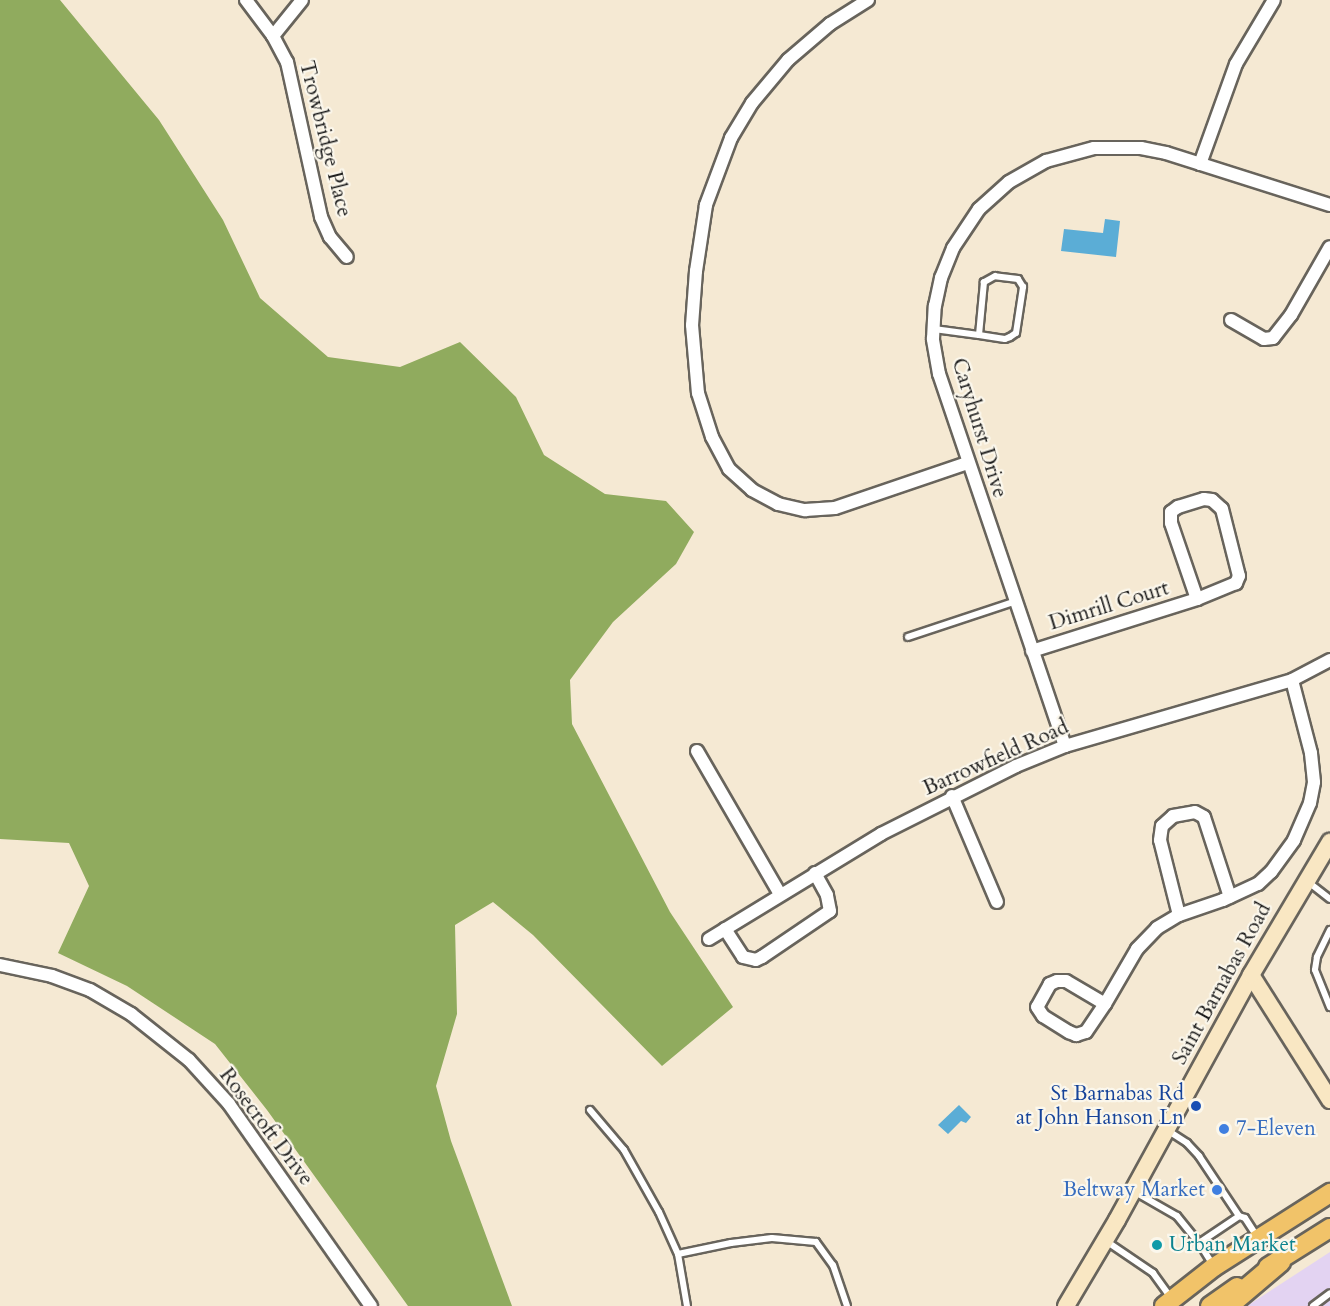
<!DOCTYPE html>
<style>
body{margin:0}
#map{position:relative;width:1330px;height:1306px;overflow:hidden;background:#f5e9d3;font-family:Cardo,serif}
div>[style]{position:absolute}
.built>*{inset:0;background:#e3d3f2}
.forest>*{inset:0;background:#90ab5e}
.water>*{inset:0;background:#5badd6}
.roads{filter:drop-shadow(2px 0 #68645c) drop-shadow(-2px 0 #68645c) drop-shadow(0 2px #68645c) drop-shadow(0 -2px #68645c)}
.service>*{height:6px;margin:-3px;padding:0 3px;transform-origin:3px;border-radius:3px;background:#fff}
.minor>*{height:12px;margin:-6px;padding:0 6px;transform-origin:6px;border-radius:6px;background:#fff}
.secondary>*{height:16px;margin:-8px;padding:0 8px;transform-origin:8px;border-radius:8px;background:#f9e7c3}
.primary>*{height:18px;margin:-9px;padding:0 9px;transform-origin:9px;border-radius:9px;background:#f1c369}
.motorway>*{height:21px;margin:-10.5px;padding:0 10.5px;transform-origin:10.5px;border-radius:10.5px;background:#f1c369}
.dots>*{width:16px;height:16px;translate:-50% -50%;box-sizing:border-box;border:3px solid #fbf7ec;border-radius:50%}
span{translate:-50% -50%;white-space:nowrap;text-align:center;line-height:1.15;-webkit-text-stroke:4.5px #fbf7ec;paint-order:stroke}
.street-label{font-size:21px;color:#1c1c1c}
.transit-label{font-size:21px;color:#164399}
.right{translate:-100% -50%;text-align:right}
.shop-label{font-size:21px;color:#366cbe}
.left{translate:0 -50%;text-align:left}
.culture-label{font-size:21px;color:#0d838f}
</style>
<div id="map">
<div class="built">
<i style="clip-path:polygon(1330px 1252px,1330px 1306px,1247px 1306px)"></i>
</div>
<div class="forest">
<i style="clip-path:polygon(0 0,60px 0,159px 120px,223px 220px,260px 298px,328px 357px,400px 367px,460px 342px,516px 397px,544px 455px,605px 494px,666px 501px,694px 532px,676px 564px,613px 622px,570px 680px,572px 724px,670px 912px,733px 1007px,662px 1066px,533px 935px,493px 902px,455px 925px,457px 1014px,436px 1086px,451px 1141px,512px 1306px,408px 1306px,267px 1110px,215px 1044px,127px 986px,58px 953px,89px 886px,69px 843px,0 839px)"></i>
</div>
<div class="water">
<i style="clip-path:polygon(1105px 219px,1120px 221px,1116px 257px,1061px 251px,1064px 229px,1103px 233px)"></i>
<i style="clip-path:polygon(959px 1105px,971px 1117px,966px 1123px,961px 1121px,948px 1134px,938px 1125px)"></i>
</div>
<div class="roads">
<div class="service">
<i style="left:934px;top:329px;width:45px;rotate:7.6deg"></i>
<i style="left:979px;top:335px;width:26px;rotate:9deg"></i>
<i style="left:1005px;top:339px;width:5px;rotate:-22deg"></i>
<i style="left:1010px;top:337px;width:7px;rotate:-34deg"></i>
<i style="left:1016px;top:333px;width:47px;rotate:-81.3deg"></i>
<i style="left:1023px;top:287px;width:9px;rotate:-122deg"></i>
<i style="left:1018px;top:279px;width:23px;rotate:-173deg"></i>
<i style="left:995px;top:276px;width:13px;rotate:151deg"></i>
<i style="left:984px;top:282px;width:53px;rotate:95.4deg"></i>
<i style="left:908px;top:637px;width:114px;rotate:-18.4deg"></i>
<i style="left:1307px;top:881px;width:29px;rotate:38deg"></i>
<i style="left:1330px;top:930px;width:30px;rotate:116deg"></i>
<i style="left:1317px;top:957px;width:13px;rotate:99deg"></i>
<i style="left:1315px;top:970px;width:40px;rotate:68deg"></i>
<i style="left:590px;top:1110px;width:52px;rotate:49.6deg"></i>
<i style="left:624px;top:1150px;width:71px;rotate:60.6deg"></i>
<i style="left:659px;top:1212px;width:46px;rotate:65.7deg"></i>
<i style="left:678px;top:1254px;width:53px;rotate:80.2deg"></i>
<i style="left:1167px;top:1130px;width:24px;rotate:33deg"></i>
<i style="left:1187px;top:1143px;width:18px;rotate:47deg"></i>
<i style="left:1199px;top:1156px;width:72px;rotate:56.3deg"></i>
<i style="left:1135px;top:1192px;width:48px;rotate:29.7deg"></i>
<i style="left:1177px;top:1216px;width:35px;rotate:51deg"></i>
<i style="left:1106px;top:1241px;width:57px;rotate:34.2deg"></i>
<i style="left:1153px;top:1273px;width:32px;rotate:54deg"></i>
<i style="left:678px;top:1254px;width:54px;rotate:-11.7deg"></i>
<i style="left:731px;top:1243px;width:41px;rotate:-7deg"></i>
<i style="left:772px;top:1238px;width:44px;rotate:5.2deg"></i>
<i style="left:816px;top:1242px;width:29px;rotate:54deg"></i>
<i style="left:833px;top:1265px;width:43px;rotate:71.1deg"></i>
<i style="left:1213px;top:1265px;width:26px;rotate:-122deg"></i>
<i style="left:1199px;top:1243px;width:48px;rotate:-34deg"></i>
<i style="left:1239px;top:1216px;width:6px;rotate:18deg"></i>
<i style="left:1245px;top:1218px;width:24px;rotate:57deg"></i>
<i style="left:1313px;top:1306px;width:21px;rotate:-37deg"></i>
</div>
<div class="minor">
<i style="left:246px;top:0;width:45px;rotate:53.1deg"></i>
<i style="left:273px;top:36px;width:30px;rotate:62deg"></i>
<i style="left:287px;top:62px;width:159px;rotate:77.6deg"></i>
<i style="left:321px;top:217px;width:22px;rotate:66deg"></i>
<i style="left:330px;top:237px;width:26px;rotate:50deg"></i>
<i style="left:868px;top:0;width:45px;rotate:147.7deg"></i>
<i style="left:830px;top:24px;width:55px;rotate:139.4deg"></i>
<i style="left:788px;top:60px;width:56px;rotate:129.9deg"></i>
<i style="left:752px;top:103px;width:41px;rotate:121deg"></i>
<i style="left:731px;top:138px;width:72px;rotate:110.5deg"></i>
<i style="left:706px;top:205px;width:67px;rotate:98.6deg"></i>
<i style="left:696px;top:271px;width:54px;rotate:94.2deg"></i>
<i style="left:692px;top:325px;width:68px;rotate:85deg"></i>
<i style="left:698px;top:393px;width:46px;rotate:72.3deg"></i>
<i style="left:712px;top:437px;width:36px;rotate:62deg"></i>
<i style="left:729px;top:469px;width:31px;rotate:42deg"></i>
<i style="left:752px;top:490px;width:30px;rotate:28deg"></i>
<i style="left:778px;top:504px;width:28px;rotate:13deg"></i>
<i style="left:805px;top:510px;width:30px;rotate:-4deg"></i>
<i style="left:835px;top:508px;width:139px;rotate:-18.8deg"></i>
<i style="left:273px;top:36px;width:46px;rotate:-51.1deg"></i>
<i style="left:1200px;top:164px;width:106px;rotate:-70.2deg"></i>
<i style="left:1236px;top:64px;width:74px;rotate:-59.3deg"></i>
<i style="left:1231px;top:320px;width:38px;rotate:30deg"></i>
<i style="left:1264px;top:339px;width:9px;rotate:-6deg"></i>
<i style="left:1273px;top:338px;width:29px;rotate:-52deg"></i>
<i style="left:1291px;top:315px;width:78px;rotate:-60.2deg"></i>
<i style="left:1204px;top:499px;width:8px;rotate:7deg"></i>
<i style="left:1212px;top:500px;width:13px;rotate:42deg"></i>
<i style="left:1222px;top:509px;width:69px;rotate:75.8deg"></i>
<i style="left:1239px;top:576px;width:8px;rotate:113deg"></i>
<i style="left:1236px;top:583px;width:42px;rotate:157.7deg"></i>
<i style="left:1197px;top:599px;width:80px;rotate:-108.9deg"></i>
<i style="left:1171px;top:523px;width:11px;rotate:-90deg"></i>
<i style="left:1171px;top:512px;width:9px;rotate:-36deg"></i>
<i style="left:1178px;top:507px;width:27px;rotate:-17deg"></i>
<i style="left:1032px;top:651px;width:173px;rotate:-17.5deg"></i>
<i style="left:1065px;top:746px;width:393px;rotate:-108.7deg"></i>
<i style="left:939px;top:374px;width:36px;rotate:-100deg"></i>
<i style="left:933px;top:339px;width:33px;rotate:-87deg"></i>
<i style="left:935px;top:306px;width:29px;rotate:-78deg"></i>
<i style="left:941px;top:278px;width:32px;rotate:-68deg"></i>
<i style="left:953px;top:248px;width:47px;rotate:-56.3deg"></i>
<i style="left:979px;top:209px;width:40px;rotate:-42deg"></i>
<i style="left:1009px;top:182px;width:43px;rotate:-29.6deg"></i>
<i style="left:1046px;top:161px;width:50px;rotate:-15.2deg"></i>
<i style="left:1094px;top:148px;width:47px"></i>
<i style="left:1141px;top:148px;width:25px;rotate:11deg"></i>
<i style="left:1166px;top:153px;width:172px;rotate:17.6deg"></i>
<i style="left:697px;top:751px;width:165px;rotate:59.9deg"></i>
<i style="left:952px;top:796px;width:115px;rotate:67deg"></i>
<i style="left:1179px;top:915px;width:77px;rotate:-104.2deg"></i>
<i style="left:1160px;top:840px;width:14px;rotate:-82deg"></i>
<i style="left:1162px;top:826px;width:15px;rotate:-42deg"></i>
<i style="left:1173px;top:816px;width:22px;rotate:-10deg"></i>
<i style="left:1195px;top:812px;width:10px;rotate:29deg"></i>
<i style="left:1204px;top:817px;width:84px;rotate:72deg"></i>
<i style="left:725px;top:929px;width:33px;rotate:57deg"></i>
<i style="left:743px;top:957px;width:13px;rotate:13deg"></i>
<i style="left:756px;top:960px;width:7px;rotate:-27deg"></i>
<i style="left:762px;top:957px;width:82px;rotate:-34.1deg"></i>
<i style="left:830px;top:911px;width:16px;rotate:-101deg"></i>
<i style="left:827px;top:895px;width:25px;rotate:-119deg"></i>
<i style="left:709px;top:939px;width:202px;rotate:-31.4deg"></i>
<i style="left:881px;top:834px;width:151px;rotate:-26.7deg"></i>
<i style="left:1016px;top:766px;width:53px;rotate:-22.2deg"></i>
<i style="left:1065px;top:746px;width:236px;rotate:-16.2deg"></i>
<i style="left:1292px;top:680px;width:43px;rotate:-27.8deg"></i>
<i style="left:0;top:965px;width:53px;rotate:11.9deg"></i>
<i style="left:52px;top:976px;width:40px;rotate:20.2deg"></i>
<i style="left:90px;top:990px;width:48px;rotate:30.3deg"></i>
<i style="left:131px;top:1014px;width:74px;rotate:38.4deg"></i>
<i style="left:189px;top:1060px;width:59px;rotate:47.7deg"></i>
<i style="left:229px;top:1104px;width:247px;rotate:54.9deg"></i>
<i style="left:1105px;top:1004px;width:45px;rotate:-149.5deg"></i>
<i style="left:1066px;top:981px;width:9px;rotate:180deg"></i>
<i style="left:1057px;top:981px;width:8px;rotate:157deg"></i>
<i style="left:1050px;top:984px;width:26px;rotate:119deg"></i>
<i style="left:1037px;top:1007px;width:11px;rotate:56deg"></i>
<i style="left:1043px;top:1016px;width:31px;rotate:32deg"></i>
<i style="left:1069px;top:1032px;width:8px;rotate:23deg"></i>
<i style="left:1076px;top:1035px;width:10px;rotate:-17deg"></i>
<i style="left:1086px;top:1032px;width:34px;rotate:-56deg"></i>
<i style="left:1105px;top:1004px;width:64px;rotate:-59.8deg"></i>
<i style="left:1137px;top:949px;width:29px;rotate:-46deg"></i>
<i style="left:1157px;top:928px;width:26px;rotate:-31deg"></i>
<i style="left:1179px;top:915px;width:46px;rotate:-18.8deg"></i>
<i style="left:1223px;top:900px;width:38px;rotate:-25deg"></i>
<i style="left:1258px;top:884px;width:18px;rotate:-43deg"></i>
<i style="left:1271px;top:872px;width:39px;rotate:-54deg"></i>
<i style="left:1294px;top:840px;width:40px;rotate:-66.6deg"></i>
<i style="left:1310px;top:803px;width:21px;rotate:-79deg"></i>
<i style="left:1314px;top:782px;width:29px;rotate:-96deg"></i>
<i style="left:1311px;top:753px;width:75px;rotate:-104.6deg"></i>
</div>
<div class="secondary">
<i style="left:1251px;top:975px;width:148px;rotate:57.7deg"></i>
<i style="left:1066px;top:1306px;width:100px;rotate:-59.3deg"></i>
<i style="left:1117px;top:1220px;width:279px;rotate:-61.3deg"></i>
<i style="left:1251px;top:975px;width:155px;rotate:-59.3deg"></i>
</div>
<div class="primary">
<i style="left:1268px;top:1267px;width:73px;rotate:-32.2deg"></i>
<i style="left:1164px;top:1306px;width:63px;rotate:-38deg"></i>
<i style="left:1214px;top:1267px;width:138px;rotate:-32.5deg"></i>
<i style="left:1210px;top:1306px;width:33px;rotate:-35deg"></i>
</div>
<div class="motorway">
<i style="left:1226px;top:1306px;width:70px;rotate:-40.3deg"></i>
</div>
</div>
<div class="dots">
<i style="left:1196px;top:1106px;background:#1a4fb4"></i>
<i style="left:1224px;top:1129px;background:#3f7fe0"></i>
<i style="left:1217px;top:1190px;background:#3f7fe0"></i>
<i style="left:1157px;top:1245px;background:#0f9aa8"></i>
</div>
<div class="street-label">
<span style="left:325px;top:139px;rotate:76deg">Trowbridge Place</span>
<span style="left:979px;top:428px;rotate:73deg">Caryhurst Drive</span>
<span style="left:1109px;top:606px;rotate:-17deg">Dimrill Court</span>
<span style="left:996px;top:758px;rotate:-24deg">Barrowfield Road</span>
<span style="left:1222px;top:984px;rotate:-61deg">Saint Barnabas Road</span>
<span style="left:266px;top:1127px;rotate:53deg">Rosecroft Drive</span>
</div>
<div class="transit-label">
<span class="right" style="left:1184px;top:1106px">St Barnabas Rd<br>at John Hanson Ln</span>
</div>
<div class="shop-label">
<span class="left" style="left:1236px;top:1129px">7-Eleven</span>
<span class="right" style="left:1205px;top:1190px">Beltway Market</span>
</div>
<div class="culture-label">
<span class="left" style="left:1169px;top:1245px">Urban Market</span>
</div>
</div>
